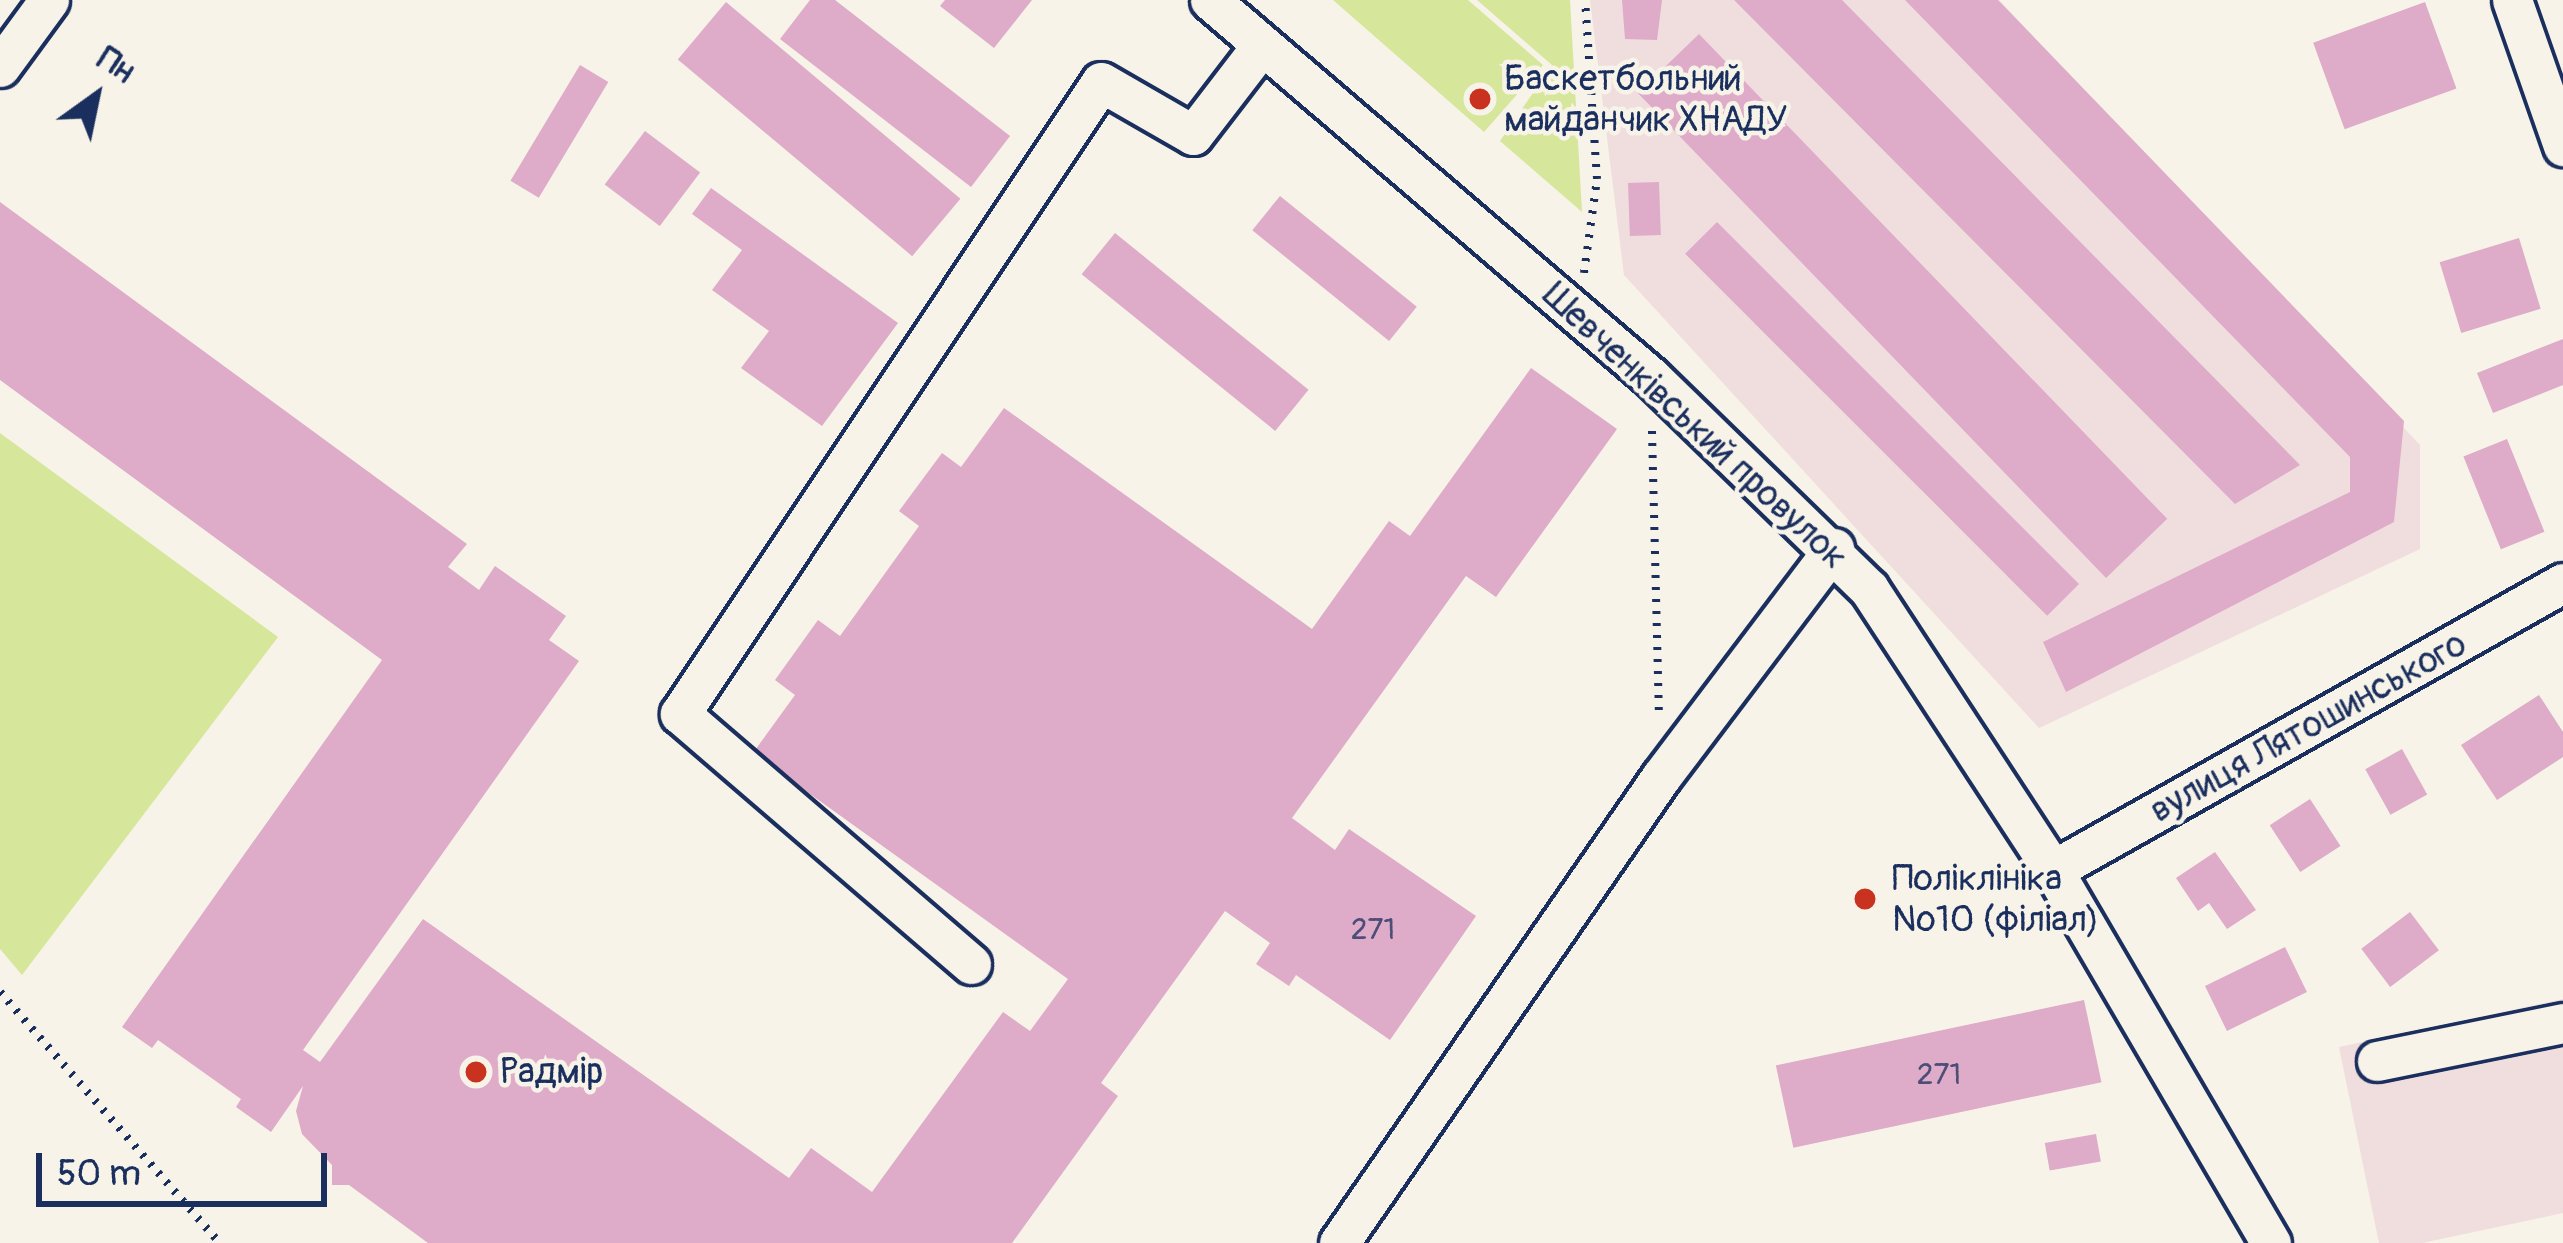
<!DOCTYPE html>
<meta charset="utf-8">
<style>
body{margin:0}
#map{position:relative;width:2563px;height:1243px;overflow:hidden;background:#f7f3e8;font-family:Pangolin,sans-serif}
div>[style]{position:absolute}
.built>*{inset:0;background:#f0ddde}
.green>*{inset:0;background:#d6e79b}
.building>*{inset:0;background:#deabc8;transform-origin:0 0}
.path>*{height:8px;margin-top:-4px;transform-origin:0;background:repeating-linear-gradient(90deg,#1b2f5e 0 3px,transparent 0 12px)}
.roads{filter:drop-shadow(3px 0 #1b2f5e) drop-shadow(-3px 0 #1b2f5e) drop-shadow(0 3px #1b2f5e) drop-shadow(0 -3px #1b2f5e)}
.minor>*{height:39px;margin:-19.5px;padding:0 19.5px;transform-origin:19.5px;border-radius:19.5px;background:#f7f3e8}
.dots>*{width:33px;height:33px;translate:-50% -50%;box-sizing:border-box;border:6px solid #f7f3e8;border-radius:50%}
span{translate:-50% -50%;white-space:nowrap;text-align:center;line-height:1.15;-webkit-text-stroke:9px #f7f3e8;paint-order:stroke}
.number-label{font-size:30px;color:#4c4e78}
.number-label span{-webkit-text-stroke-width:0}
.poi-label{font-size:36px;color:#1b2f5e}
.left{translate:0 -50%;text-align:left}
.street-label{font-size:36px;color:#1b2f5e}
.north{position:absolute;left:36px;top:36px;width:120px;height:120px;-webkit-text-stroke:9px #f7f3e8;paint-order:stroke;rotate:33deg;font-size:33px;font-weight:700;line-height:48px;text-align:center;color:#1b2f5e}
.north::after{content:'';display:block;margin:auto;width:42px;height:54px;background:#1b2f5e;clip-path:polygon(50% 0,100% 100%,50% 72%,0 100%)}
.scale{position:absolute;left:36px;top:1153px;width:291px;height:54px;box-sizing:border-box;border:6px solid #1b2f5e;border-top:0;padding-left:15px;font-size:36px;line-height:42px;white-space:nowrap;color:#1b2f5e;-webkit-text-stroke:9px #f7f3e8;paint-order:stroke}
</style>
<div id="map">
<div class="built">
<i style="clip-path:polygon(1590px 0,1999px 0,2420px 445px,2420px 549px,2039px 728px,1624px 275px)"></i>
<i style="clip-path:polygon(2563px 999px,2563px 1213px,2422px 1243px,2379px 1243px,2339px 1047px)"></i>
</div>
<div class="green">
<i style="clip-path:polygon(1333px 0,1468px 0,1543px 65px,1484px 132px)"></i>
<i style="clip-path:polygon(1477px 0,1570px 0,1582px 212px,1500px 141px,1552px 65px)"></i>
<i style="clip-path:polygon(0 433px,278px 637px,22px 975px,0 949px)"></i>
</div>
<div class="building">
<i style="clip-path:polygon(810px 0,835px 0,1010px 136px,971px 187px,780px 39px)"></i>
<i style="clip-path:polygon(945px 0,1032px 0,994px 48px,940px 6px)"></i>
<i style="clip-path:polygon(1622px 0,1662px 0,1657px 40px,1625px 39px)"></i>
<i style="clip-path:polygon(1734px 0,1842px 0,2300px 465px,2235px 504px)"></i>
<i style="clip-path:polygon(1905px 0,1998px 0,2404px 421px,2394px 522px,2066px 692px,2043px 642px,2350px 492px,2350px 457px)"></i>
<i style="left:726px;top:2px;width:306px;height:75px;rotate:40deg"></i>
<i style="left:2425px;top:2px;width:92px;height:119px;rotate:70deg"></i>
<i style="left:1699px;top:34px;width:674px;height:85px;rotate:46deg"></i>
<i style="left:580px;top:65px;width:33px;height:135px;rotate:31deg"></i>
<i style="left:645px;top:131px;width:69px;height:67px;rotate:37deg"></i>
<i style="left:1659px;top:182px;width:53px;height:31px;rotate:88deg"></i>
<i style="clip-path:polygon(711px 188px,898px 323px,822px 426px,741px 368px,769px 331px,712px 290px,742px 250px,692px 214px)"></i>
<i style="left:1280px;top:196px;width:176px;height:44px;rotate:39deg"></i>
<i style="clip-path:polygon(0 202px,467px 544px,448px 567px,479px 590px,495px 566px,566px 616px,549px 640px,579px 661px,303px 1050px,320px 1062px,423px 919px,789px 1178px,811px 1148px,872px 1192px,1003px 1012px,1030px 1031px,1068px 979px,753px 753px,795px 695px,775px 680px,818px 620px,840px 636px,919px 526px,899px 511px,942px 453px,961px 467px,1004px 408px,1312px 629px,1389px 521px,1410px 536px,1531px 368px,1617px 429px,1496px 597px,1466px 576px,1292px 818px,1335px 850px,1349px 829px,1476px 916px,1390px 1040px,1296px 975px,1289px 986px,1256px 964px,1270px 943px,1225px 911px,1101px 1083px,1118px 1096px,1012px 1243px,428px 1243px,349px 1185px,332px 1185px,332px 1165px,302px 1134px,296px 1111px,303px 1086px,271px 1132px,236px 1107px,241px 1099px,158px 1040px,152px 1048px,122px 1027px,382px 660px,0 380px)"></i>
<i style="left:1717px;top:222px;width:512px;height:45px;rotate:45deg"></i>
<i style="left:1115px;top:233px;width:249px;height:53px;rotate:39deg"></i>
<i style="left:2519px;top:238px;width:74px;height:83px;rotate:73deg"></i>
<i style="clip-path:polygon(2563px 339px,2563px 385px,2493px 413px,2477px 373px)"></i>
<i style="left:2507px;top:439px;width:100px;height:47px;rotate:68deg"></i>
<i style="clip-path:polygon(2539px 695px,2563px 732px,2563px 757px,2497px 800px,2461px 745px)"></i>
<i style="left:2402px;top:749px;width:52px;height:42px;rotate:61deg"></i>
<i style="left:2310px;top:799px;width:56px;height:48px;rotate:57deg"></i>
<i style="clip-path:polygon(2215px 852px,2256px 910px,2227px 929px,2209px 903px,2198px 911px,2176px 878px)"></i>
<i style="left:2410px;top:912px;width:48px;height:61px;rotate:53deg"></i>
<i style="left:2285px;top:947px;width:50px;height:89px;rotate:64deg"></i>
<i style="left:2084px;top:1000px;width:84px;height:315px;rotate:78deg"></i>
<i style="left:2096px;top:1134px;width:28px;height:52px;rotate:80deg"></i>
</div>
<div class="path">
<i style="left:1584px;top:273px;width:95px;rotate:-82.1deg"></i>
<i style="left:1597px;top:179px;width:179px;rotate:-93.8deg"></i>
<i style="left:1652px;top:431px;width:285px;rotate:88.6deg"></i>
<i style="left:0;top:992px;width:334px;rotate:48.8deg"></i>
</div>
<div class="roads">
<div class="minor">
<i style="left:1210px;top:0;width:580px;rotate:40.53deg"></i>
<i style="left:1651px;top:377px;width:304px;rotate:44.2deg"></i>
<i style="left:1869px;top:589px;width:336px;rotate:56.8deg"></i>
<i style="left:2053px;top:870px;width:432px;rotate:59.7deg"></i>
<i style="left:2512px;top:0;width:155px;rotate:70.7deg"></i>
<i style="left:0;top:67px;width:83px;rotate:-53.8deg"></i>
<i style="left:2053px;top:870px;width:585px;rotate:-29.37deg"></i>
<i style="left:971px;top:964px;width:384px;rotate:-139.3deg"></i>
<i style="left:680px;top:714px;width:759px;rotate:-56.33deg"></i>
<i style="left:1101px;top:82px;width:106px;rotate:29.9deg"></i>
<i style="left:1193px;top:135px;width:113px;rotate:-52.5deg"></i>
<i style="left:2377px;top:1061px;width:190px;rotate:-11.5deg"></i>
<i style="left:1339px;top:1243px;width:566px;rotate:-55.36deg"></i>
<i style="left:1661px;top:777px;width:287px;rotate:-52.9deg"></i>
</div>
</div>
<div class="dots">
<i style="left:1480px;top:99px;background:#c8321e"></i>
<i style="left:1865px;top:899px;background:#c8321e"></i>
<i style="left:476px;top:1072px;background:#c8321e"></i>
</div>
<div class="number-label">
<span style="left:1373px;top:930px">271</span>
<span style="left:1939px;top:1075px">271</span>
</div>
<div class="poi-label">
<span class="left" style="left:1504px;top:99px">Баскетбольний<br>майданчик ХНАДУ</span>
<span class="left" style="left:1892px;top:899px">Поліклініка<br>№10 (філіал)</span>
<span class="left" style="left:500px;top:1072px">Радмір</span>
</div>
<div class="street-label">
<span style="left:1695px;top:426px;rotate:43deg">Шевченківський провулок</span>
<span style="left:2308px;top:727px;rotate:-29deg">вулиця Лятошинського</span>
</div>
<div class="north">Пн</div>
<div class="scale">50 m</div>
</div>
